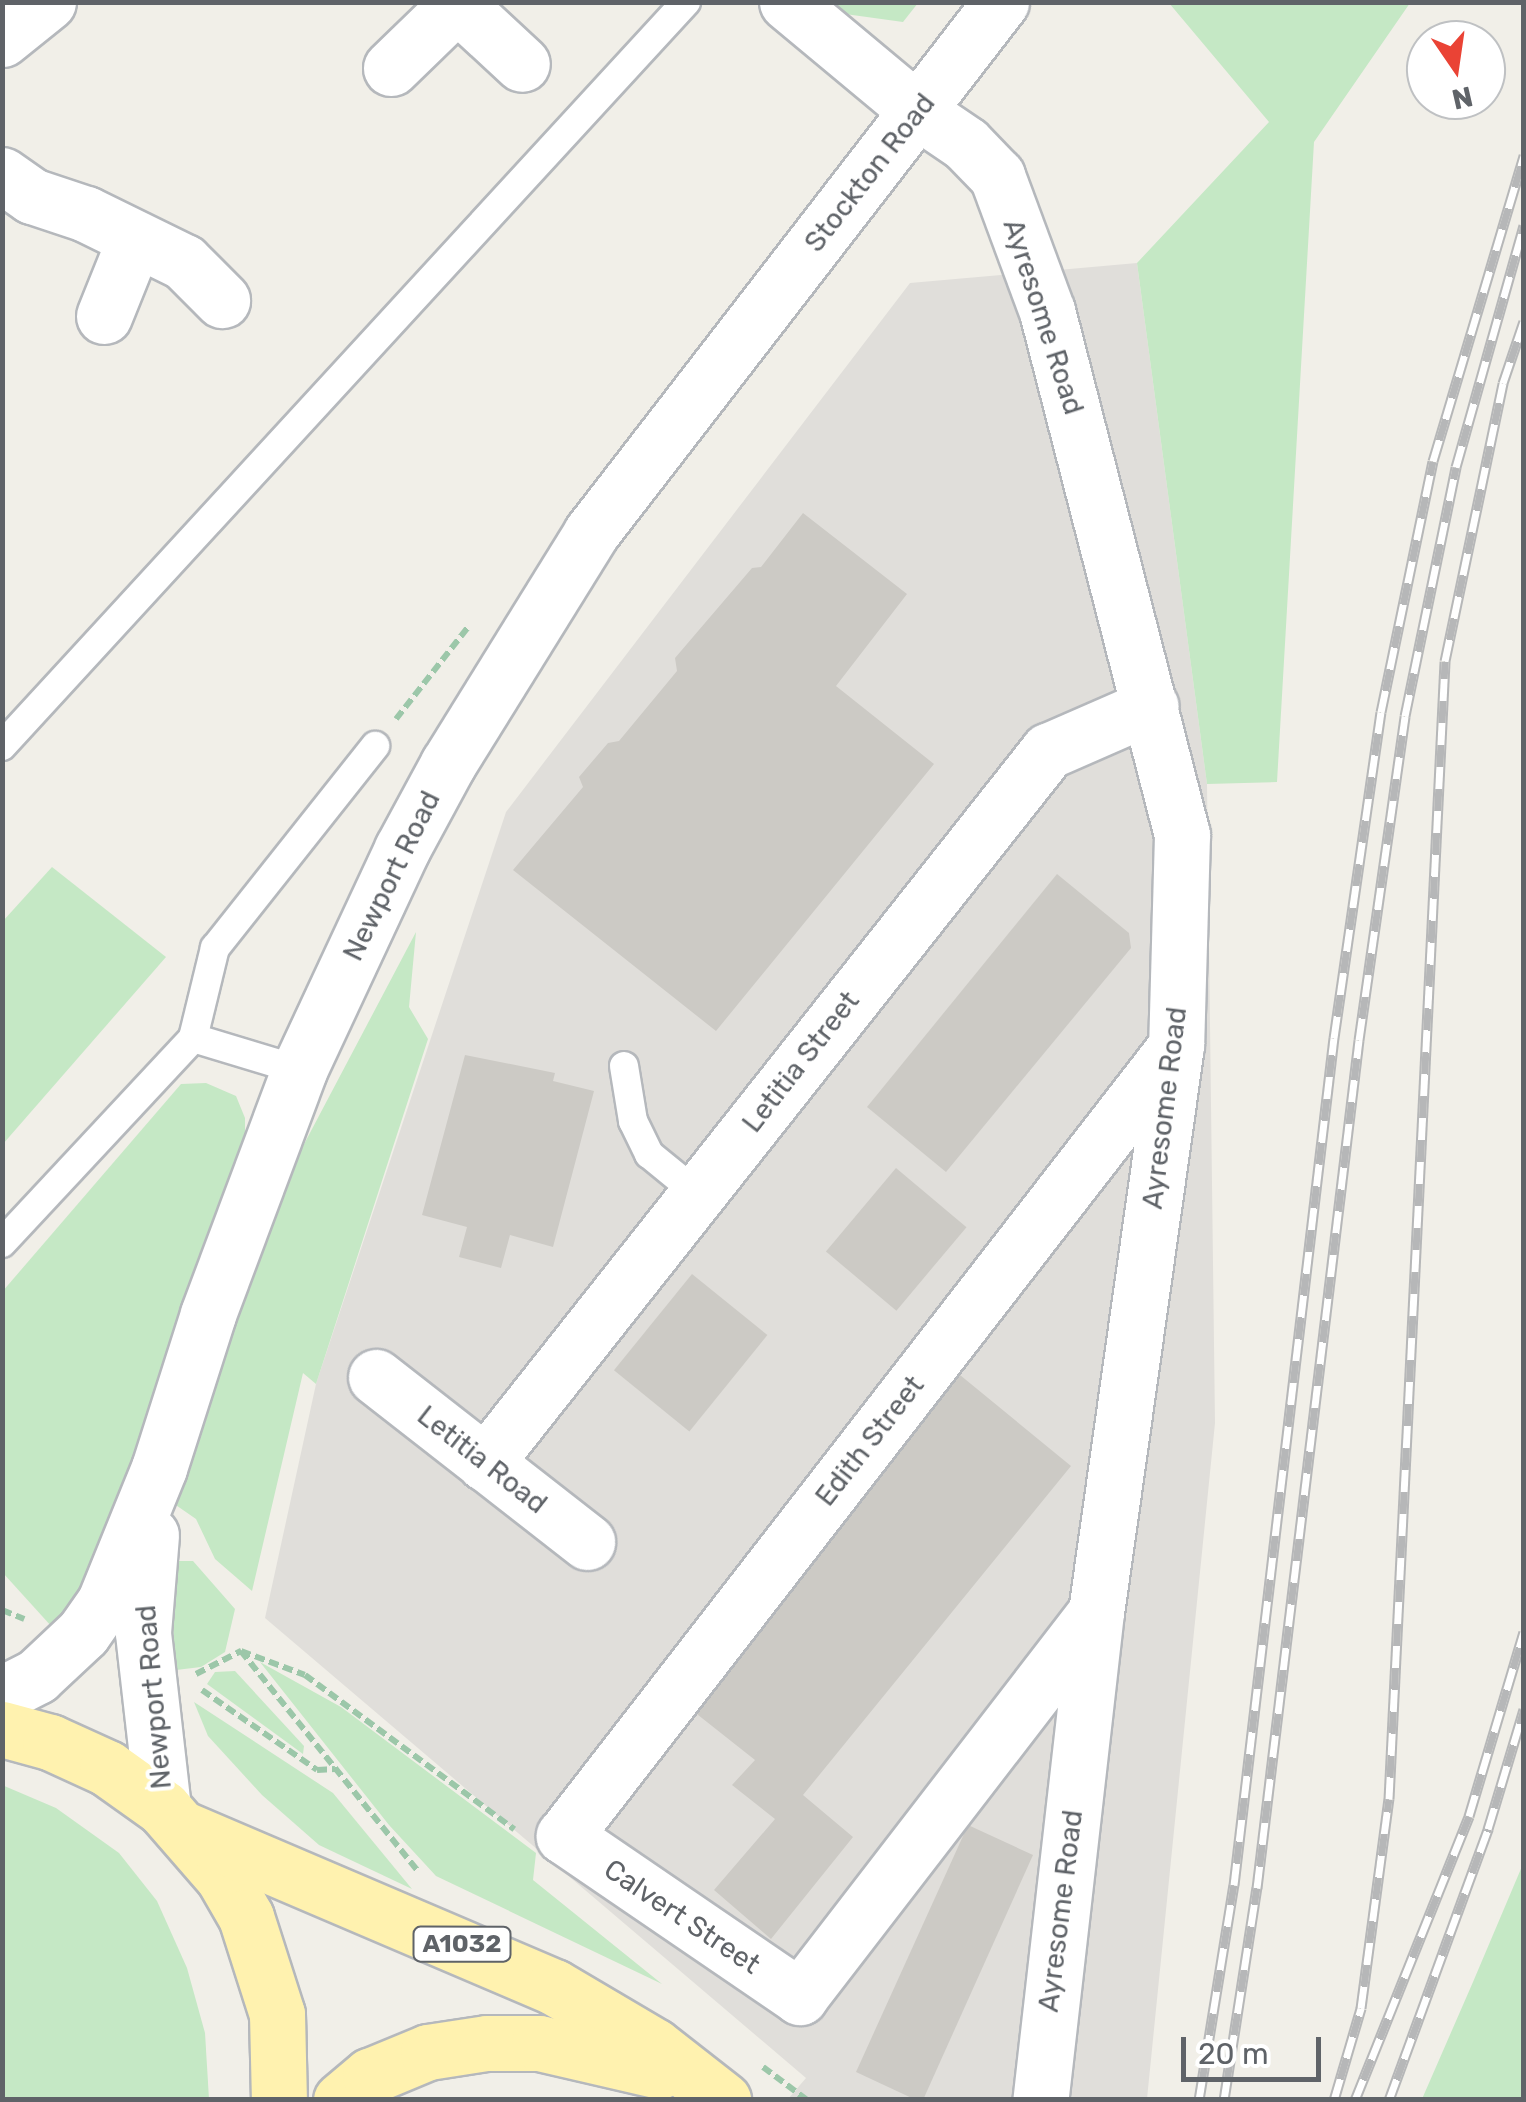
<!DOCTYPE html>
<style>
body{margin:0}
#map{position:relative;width:1526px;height:2102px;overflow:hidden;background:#f1efe8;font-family:Rubik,sans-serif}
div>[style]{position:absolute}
.industrial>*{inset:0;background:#e0deda}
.green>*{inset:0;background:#c5e8c5}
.building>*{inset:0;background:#cccac5;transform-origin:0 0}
.path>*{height:6px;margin-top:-3px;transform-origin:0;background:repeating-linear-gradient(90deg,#9cc7a9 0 10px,transparent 0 15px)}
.roads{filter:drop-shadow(2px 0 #b5b8bc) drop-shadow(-2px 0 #b5b8bc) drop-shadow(0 2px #b5b8bc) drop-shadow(0 -2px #b5b8bc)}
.lane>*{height:28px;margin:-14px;padding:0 14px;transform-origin:14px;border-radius:14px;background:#fff}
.street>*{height:55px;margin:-27.5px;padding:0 27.5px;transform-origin:27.5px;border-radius:27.5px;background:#fff}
.secondary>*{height:55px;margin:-27.5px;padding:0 27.5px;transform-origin:27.5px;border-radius:27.5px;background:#fff}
.primary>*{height:55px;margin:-27.5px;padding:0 27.5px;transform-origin:27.5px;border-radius:27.5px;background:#fff2af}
.rail>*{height:11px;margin-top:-5.5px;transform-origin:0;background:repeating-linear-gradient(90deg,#fff 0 22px,#b6b7b8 0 44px);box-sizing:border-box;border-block:2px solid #b6b7b8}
span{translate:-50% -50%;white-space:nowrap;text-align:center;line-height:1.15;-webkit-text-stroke:8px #fff;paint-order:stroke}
.shield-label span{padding:2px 8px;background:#fff;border:2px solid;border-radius:8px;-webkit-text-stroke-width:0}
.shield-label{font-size:25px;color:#5f6368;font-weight:700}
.street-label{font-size:28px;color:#5f6368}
.frame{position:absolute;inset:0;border:5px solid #5f6368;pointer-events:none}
.north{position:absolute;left:1406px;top:20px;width:100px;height:100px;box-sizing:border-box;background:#fff;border:2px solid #bfc1c3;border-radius:50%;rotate:167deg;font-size:28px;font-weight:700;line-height:40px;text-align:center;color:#5f6368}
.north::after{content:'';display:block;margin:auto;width:35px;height:45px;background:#ea4335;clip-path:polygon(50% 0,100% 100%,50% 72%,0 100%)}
.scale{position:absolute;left:1181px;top:2037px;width:140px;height:45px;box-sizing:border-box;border:5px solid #5f6368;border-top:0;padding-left:12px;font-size:30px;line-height:35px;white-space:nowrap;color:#5f6368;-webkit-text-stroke:8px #fff;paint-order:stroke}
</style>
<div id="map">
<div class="industrial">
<i style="clip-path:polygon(1137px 263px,1207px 784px,1215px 1423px,1147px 2099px,788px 2099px,806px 2078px,265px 1618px,316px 1384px,506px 812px,910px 283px)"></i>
</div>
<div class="green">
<i style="clip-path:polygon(805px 3px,918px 3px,903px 22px,809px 9px)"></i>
<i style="clip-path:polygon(1169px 3px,1410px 3px,1314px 142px,1277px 782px,1207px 784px,1137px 263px,1269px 122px)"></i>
<i style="clip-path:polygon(52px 867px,166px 957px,3px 1144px,3px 921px)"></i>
<i style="clip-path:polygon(416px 932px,409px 1007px,428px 1039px,316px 1384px,303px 1373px,252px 1591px,215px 1559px,196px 1519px,170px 1501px,264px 1220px)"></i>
<i style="clip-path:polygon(206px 1083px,236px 1096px,245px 1118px,245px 1148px,103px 1556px,83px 1603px,52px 1627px,3px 1573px,2px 1292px,181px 1084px)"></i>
<i style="clip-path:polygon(179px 1561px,193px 1561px,235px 1609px,225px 1652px,201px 1667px,176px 1670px,171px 1600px)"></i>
<i style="clip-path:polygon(260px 1662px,341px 1707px,536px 1853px,533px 1880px,662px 1984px,436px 1876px,389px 1825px)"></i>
<i style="clip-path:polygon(235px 1671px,304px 1746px,303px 1754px,207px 1684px,215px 1672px)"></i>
<i style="clip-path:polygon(194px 1702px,333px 1793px,412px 1889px,319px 1845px,262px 1795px,208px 1736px)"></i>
<i style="clip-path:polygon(2px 1785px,56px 1808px,119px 1853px,157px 1901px,187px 1968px,205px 2033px,209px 2099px,3px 2099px)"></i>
<i style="clip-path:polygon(1523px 1864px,1523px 2099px,1422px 2099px,1473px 1982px)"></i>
</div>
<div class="building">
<i style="clip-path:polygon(803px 513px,907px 594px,836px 686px,934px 764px,716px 1031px,513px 870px,583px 787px,579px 777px,608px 743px,619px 741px,677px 671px,675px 658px,752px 568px,761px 567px)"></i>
<i style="clip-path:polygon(1057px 874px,1129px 933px,1131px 948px,946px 1172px,867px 1107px)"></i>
<i style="clip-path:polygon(465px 1055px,555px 1073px,553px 1081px,594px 1091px,553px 1247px,510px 1235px,501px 1268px,459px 1257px,467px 1227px,422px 1215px)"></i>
<i style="left:896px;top:1168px;width:92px;height:109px;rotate:40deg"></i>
<i style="left:692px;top:1274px;width:97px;height:124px;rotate:39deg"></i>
<i style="clip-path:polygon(960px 1375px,1071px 1466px,803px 1795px,853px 1837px,771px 1939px,714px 1890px,775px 1819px,732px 1785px,755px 1760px,688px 1707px)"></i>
<i style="clip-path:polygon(968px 1825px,1033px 1855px,923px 2100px,916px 2100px,856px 2072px)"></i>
</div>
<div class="path">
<i style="left:396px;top:719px;width:118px;rotate:-51.9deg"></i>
<i style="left:2px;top:1610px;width:24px;rotate:22deg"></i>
<i style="left:241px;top:1651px;width:284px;rotate:51.2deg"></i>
<i style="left:196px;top:1674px;width:51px;rotate:-27.1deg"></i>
<i style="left:241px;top:1651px;width:68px;rotate:20.6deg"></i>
<i style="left:305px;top:1675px;width:260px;rotate:36.4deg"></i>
<i style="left:202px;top:1690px;width:140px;rotate:34.8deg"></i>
<i style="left:317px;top:1770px;width:18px;rotate:-3deg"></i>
<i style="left:763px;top:2067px;width:55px;rotate:36.9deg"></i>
</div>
<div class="roads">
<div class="lane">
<i style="left:2px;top:746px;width:1011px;rotate:-47.41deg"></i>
<i style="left:193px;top:1038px;width:111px;rotate:16.8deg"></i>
<i style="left:624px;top:1066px;width:56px;rotate:80.7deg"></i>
<i style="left:633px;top:1121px;width:37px;rotate:64deg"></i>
<i style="left:649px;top:1154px;width:63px;rotate:39.2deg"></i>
<i style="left:2px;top:1243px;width:280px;rotate:-47deg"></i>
<i style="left:193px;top:1038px;width:93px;rotate:-76.3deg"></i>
<i style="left:215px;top:948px;width:258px;rotate:-51.6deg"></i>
</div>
<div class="street">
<i style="left:455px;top:2px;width:91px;rotate:42.8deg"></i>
<i style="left:787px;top:2px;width:172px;rotate:39.8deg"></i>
<i style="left:919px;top:112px;width:57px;rotate:34.2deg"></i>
<i style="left:966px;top:144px;width:45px;rotate:45.9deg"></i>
<i style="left:997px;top:176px;width:144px;rotate:69.7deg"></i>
<i style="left:1047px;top:311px;width:541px;rotate:75.55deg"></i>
<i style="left:1182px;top:835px;width:210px;rotate:91.6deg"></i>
<i style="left:1176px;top:1045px;width:573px;rotate:98.03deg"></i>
<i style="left:1096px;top:1612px;width:491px;rotate:96.5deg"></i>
<i style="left:2px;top:39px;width:59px;rotate:-38.8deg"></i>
<i style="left:391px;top:68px;width:92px;rotate:-44.1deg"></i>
<i style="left:2px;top:175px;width:37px;rotate:35deg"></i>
<i style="left:32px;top:196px;width:57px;rotate:18.4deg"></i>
<i style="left:86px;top:214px;width:109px;rotate:26.1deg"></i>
<i style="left:184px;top:262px;width:54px;rotate:45deg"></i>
<i style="left:104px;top:316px;width:83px;rotate:-68.1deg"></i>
<i style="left:376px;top:1377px;width:268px;rotate:38deg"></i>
<i style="left:485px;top:1463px;width:908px;rotate:-51.67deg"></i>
<i style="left:1048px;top:751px;width:112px;rotate:-23.6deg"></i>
<i style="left:1096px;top:1612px;width:486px;rotate:127.6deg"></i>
<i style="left:800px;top:1997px;width:286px;rotate:-145.7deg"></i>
<i style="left:564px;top:1836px;width:996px;rotate:-52.22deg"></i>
</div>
<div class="secondary">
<i style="left:151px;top:1535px;width:98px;rotate:94.7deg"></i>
<i style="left:143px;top:1633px;width:176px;rotate:83.5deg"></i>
<i style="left:2px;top:1694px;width:39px;rotate:-27deg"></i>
<i style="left:37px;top:1676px;width:63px;rotate:-43.1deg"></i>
<i style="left:83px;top:1633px;width:39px;rotate:-55deg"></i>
<i style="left:105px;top:1601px;width:144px;rotate:-67.9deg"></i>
<i style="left:159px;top:1468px;width:162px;rotate:-72.3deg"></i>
<i style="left:208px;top:1314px;width:260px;rotate:-69.5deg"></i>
<i style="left:299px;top:1070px;width:244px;rotate:-65deg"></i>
<i style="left:402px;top:849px;width:97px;rotate:-61.6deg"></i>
<i style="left:448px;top:764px;width:272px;rotate:-58.2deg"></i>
<i style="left:591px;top:533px;width:671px;rotate:-52.33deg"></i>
</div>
<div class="primary">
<i style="left:2px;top:1729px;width:50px;rotate:15.2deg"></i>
<i style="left:50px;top:1742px;width:63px;rotate:24.5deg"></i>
<i style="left:107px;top:1768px;width:69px;rotate:35.5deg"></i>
<i style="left:163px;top:1808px;width:91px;rotate:49deg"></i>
<i style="left:223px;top:1877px;width:46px;rotate:60.1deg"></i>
<i style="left:246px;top:1917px;width:102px;rotate:72.3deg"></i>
<i style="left:277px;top:2014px;width:86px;rotate:88.7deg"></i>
<i style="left:186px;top:1830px;width:400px;rotate:23.1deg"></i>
<i style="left:554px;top:1987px;width:116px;rotate:30.5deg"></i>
<i style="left:654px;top:2046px;width:88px;rotate:38deg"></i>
<i style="left:341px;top:2100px;width:38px;rotate:-40deg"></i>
<i style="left:370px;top:2076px;width:63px;rotate:-22.5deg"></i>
<i style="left:428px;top:2052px;width:60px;rotate:-8.7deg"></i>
<i style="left:487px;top:2043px;width:52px"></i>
<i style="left:539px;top:2043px;width:124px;rotate:13deg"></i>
</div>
</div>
<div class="rail">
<i style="left:1199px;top:2100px;width:218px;rotate:-80.8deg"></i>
<i style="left:1234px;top:1885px;width:853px;rotate:-83.27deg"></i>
<i style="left:1334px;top:1038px;width:329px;rotate:-81.8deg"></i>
<i style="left:1381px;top:712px;width:256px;rotate:-78.3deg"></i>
<i style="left:1433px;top:461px;width:319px;rotate:-73.4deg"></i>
<i style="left:1224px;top:2100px;width:215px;rotate:-81.2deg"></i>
<i style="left:1257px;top:1888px;width:854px;rotate:-83.14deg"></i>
<i style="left:1359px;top:1040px;width:327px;rotate:-81.9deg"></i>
<i style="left:1405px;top:716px;width:254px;rotate:-78.4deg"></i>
<i style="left:1456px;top:467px;width:251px;rotate:-74.3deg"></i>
<i style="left:1334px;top:2100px;width:96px;rotate:-73.6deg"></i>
<i style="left:1361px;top:2008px;width:211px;rotate:-82.4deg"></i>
<i style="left:1389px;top:1799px;width:1139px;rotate:-87.18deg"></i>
<i style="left:1445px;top:661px;width:284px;rotate:-78.2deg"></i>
<i style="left:1503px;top:383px;width:65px;rotate:-71.3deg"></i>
<i style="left:1355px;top:2100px;width:306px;rotate:-68.1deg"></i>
<i style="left:1469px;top:1816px;width:192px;rotate:-73.4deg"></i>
<i style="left:1389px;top:2100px;width:289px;rotate:-69.9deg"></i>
<i style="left:1488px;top:1829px;width:125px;rotate:-73.3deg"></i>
</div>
<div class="shield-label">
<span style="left:462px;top:1944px">A1032</span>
</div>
<div class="street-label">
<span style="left:870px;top:173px;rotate:-52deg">Stockton Road</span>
<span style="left:1043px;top:317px;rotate:72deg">Ayresome Road</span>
<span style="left:392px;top:876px;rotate:-64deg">Newport Road</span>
<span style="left:801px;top:1062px;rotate:-52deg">Letitia Street</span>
<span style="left:1165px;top:1108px;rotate:-83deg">Ayresome Road</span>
<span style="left:870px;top:1441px;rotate:-52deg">Edith Street</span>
<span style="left:482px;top:1460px;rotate:38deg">Letitia Road</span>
<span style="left:154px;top:1697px;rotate:-95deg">Newport Road</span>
<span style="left:1061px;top:1911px;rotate:-83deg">Ayresome Road</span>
<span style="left:682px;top:1917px;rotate:34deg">Calvert Street</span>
</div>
<div class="frame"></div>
<div class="north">N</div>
<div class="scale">20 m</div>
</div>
